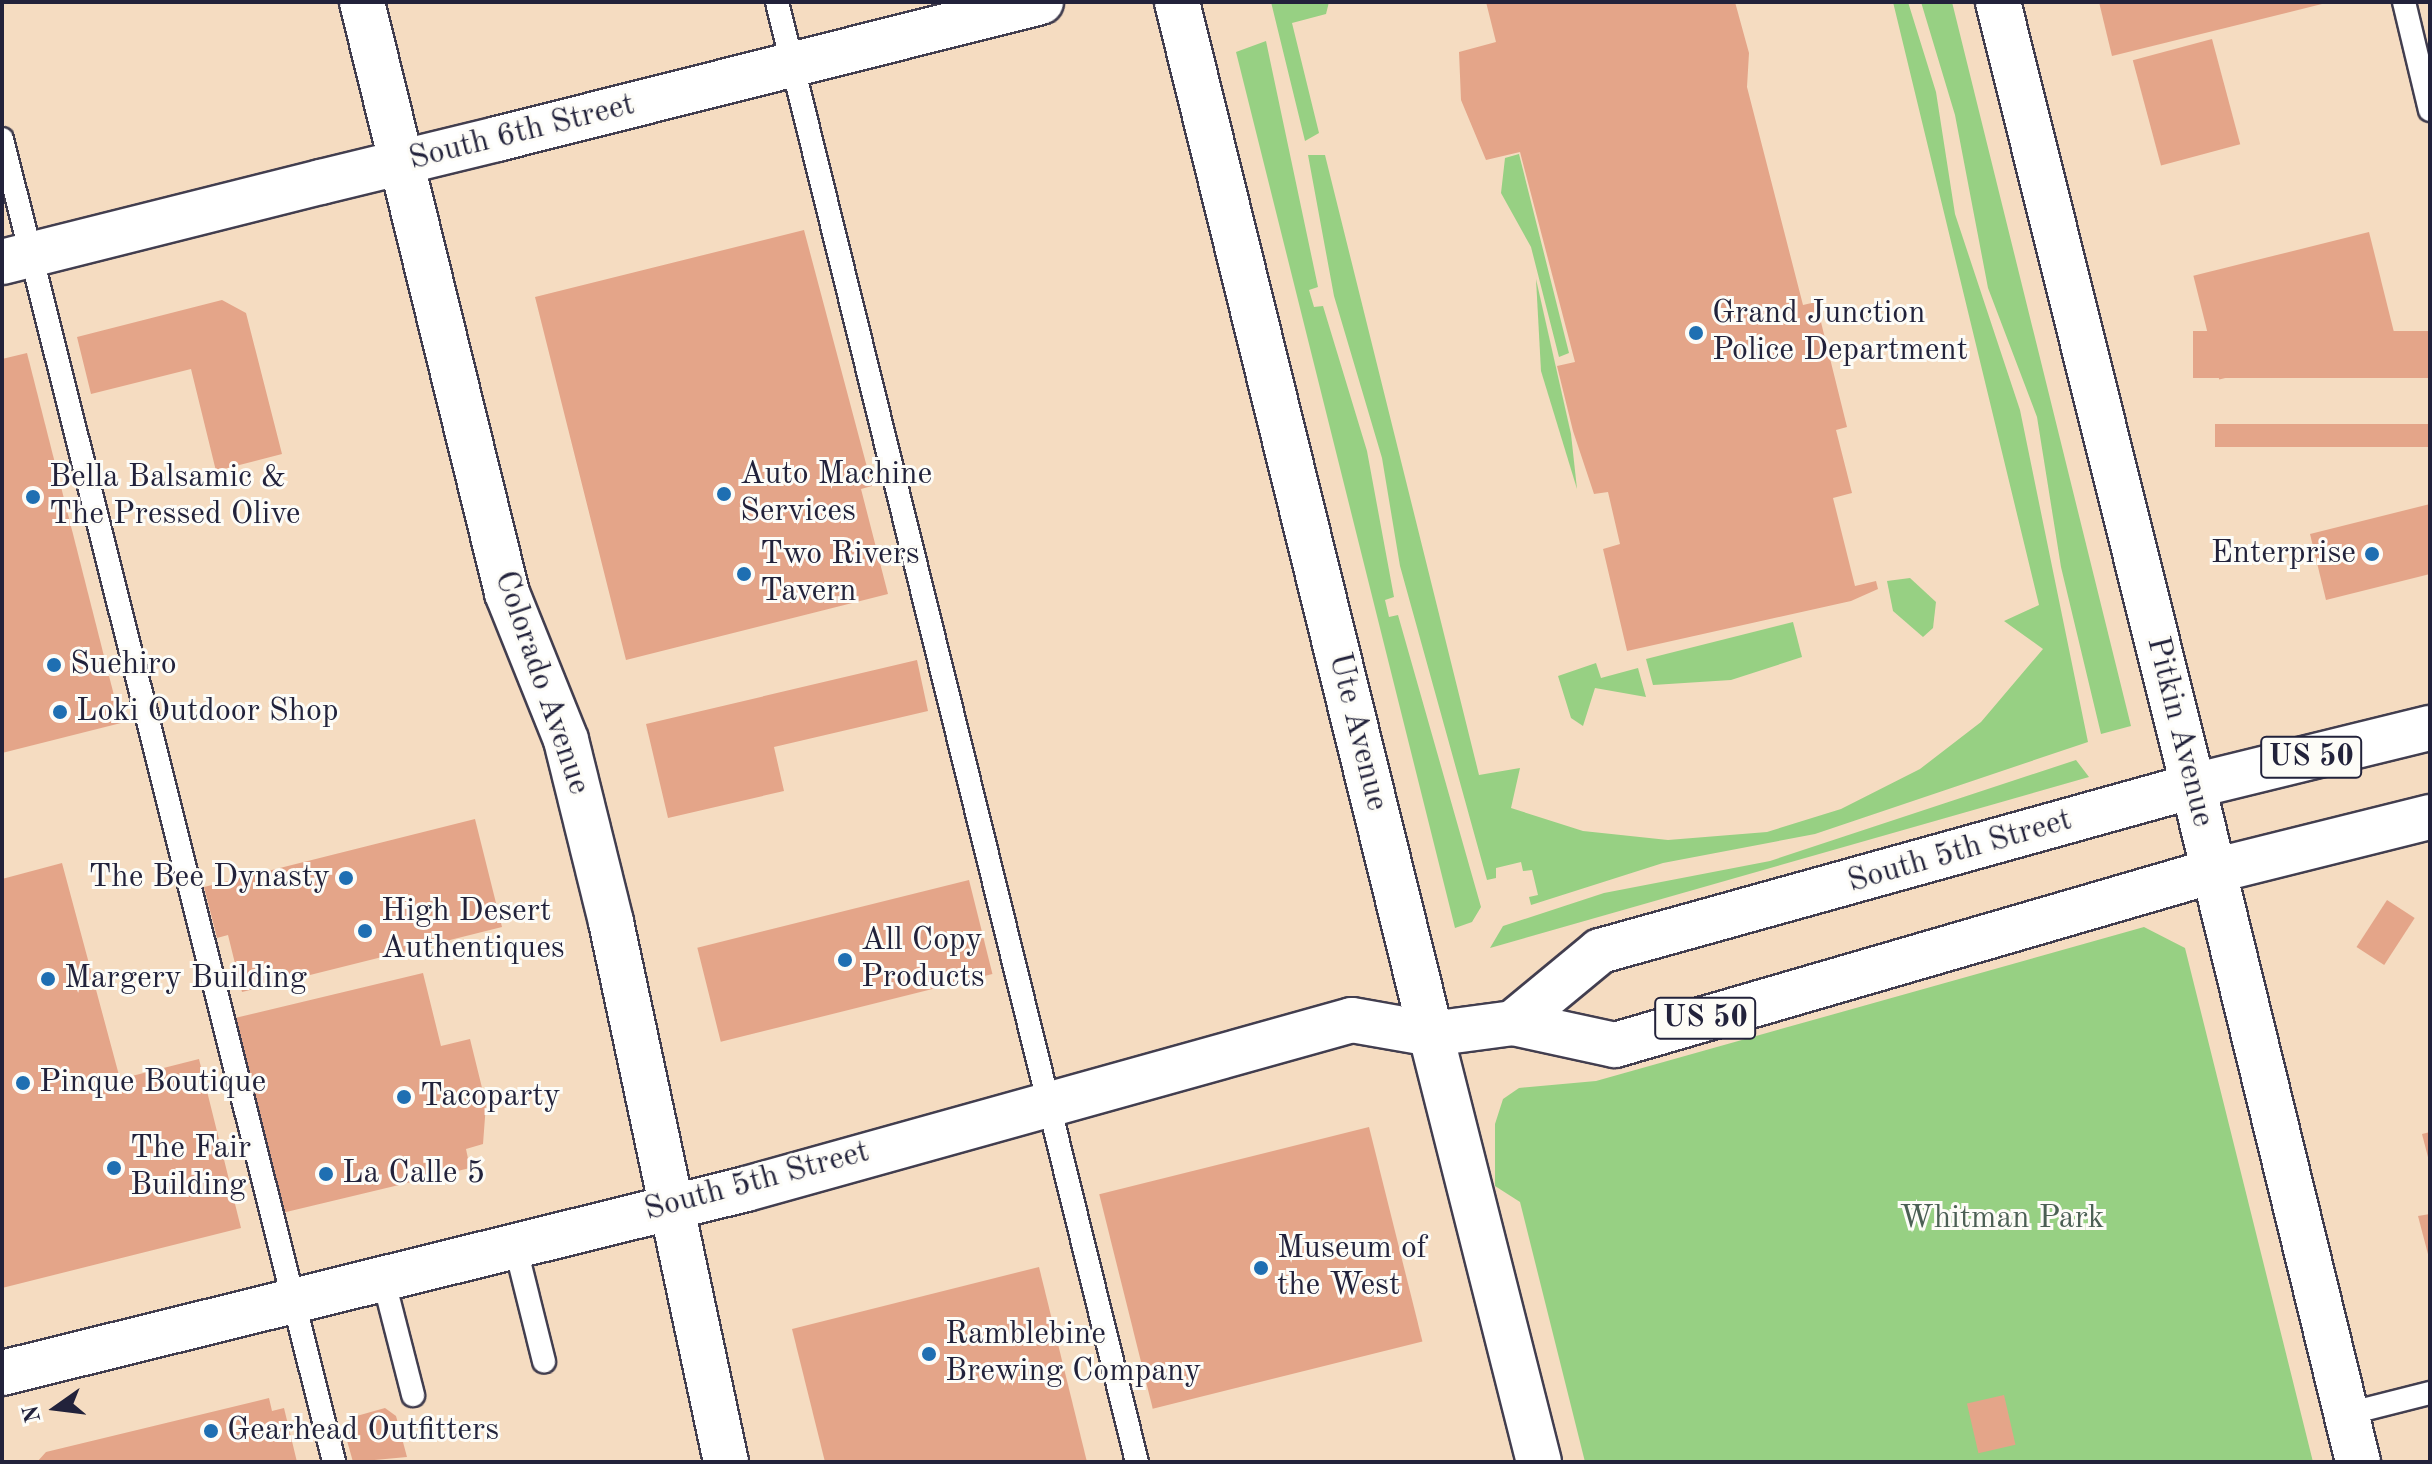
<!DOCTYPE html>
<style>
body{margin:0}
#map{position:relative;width:2432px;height:1464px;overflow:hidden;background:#f5dcc1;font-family:"Old Standard TT",serif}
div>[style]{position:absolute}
.green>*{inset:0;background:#97d083}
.building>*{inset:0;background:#e4a589;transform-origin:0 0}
.roads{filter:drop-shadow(2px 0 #423e4f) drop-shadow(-2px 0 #423e4f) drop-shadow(0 2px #423e4f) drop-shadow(0 -2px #423e4f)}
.lane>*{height:22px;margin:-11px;padding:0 11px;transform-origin:11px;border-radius:11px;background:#fff}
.street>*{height:44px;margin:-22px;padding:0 22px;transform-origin:22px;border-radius:22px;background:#fff}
.secondary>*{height:44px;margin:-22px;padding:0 22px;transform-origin:22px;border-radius:22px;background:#fff}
.primary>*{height:44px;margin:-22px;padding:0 22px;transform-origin:22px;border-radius:22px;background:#fff}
.highway>*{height:44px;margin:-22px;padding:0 22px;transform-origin:22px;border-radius:22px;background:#fff}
.dots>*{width:22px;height:22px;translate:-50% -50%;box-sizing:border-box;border:4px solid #fdfcf7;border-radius:50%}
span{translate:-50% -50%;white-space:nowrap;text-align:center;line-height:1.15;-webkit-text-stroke:6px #fdfcf7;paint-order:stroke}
.shield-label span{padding:2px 6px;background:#fdfcf7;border:2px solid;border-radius:6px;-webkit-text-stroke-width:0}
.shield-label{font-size:30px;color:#22223b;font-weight:700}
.street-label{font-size:32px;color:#22223b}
.poi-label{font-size:32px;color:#22223b}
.left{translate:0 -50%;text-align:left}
.right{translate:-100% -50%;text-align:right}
.park-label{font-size:32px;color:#4b5f54}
.frame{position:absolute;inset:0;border:4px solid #22223b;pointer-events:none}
.north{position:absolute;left:16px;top:1368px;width:80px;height:80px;-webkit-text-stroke:6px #fdfcf7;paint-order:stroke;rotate:256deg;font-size:22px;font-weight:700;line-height:32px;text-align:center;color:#22223b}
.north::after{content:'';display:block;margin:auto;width:28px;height:36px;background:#22223b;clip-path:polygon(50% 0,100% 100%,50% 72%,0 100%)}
</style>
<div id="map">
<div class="green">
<i style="clip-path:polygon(1271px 2px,1329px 2px,1326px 14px,1292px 23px,1319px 133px,1305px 141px)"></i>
<i style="clip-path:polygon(1893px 2px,1908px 2px,1936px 92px,1955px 214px,2020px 410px,2088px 742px,1815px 834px,1663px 863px,1531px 905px,1529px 897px,1538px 895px,1532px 870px,1523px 871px,1521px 862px,1496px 868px,1496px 878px,1487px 880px,1400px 566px,1382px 458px,1334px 296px,1308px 155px,1325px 155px,1479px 775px,1520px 768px,1511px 808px,1583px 831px,1668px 840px,1767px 832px,1841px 809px,1920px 769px,1981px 722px,2043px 649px,2004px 621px,2039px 605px)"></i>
<i style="clip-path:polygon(1921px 2px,1952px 2px,2131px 726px,2101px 734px,2061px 567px,2037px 417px,1988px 288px,1955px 115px)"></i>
<i style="clip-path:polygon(1266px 41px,1318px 287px,1309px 290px,1314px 307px,1323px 306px,1367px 451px,1394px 597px,1385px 600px,1389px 617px,1398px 615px,1481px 907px,1472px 922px,1455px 928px,1236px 52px)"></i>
<i style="clip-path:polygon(1519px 154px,1569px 353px,1559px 357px,1531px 247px,1501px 193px,1505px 158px)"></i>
<i style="clip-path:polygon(1536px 279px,1571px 434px,1577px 489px,1541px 371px)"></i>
<i style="clip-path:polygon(1910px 578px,1936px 602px,1933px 628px,1923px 637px,1893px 611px,1887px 581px)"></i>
<i style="clip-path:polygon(1793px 622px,1802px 657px,1731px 680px,1653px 685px,1646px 659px)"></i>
<i style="clip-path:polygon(1596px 663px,1601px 678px,1638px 668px,1646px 697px,1595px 688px,1583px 726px,1571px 718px,1558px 676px)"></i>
<i style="clip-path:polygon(2076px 760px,2089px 777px,1490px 948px,1503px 926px,1604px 893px,1770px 861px)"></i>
<i style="clip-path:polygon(2144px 927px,2185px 948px,2313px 1462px,1585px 1462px,1520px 1202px,1495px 1186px,1495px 1124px,1503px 1099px,1519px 1088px,1596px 1081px)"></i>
</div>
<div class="building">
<i style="clip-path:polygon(1486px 2px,1735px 2px,1749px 53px,1747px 87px,1803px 305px,1816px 302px,1847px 427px,1836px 430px,1852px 493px,1833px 498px,1855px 586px,1876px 581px,1878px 589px,1851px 601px,1627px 651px,1603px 549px,1620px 544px,1608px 492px,1594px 494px,1573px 431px,1557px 366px,1575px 362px,1520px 152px,1486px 160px,1461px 100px,1459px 52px,1496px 42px)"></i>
<i style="clip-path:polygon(2099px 2px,2326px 2px,2326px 3px,2112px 56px)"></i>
<i style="left:2212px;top:39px;width:109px;height:82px;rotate:75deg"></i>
<i style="clip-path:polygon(804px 230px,872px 486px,861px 489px,888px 594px,626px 660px,535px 297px)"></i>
<i style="left:2369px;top:232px;width:107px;height:181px;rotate:76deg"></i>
<i style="clip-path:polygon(222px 300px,246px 313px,282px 454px,216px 471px,191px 369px,91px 394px,77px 337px)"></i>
<i style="left:2430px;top:331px;width:47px;height:237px;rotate:90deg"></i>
<i style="clip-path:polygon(27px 353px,121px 723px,2px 753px,2px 359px)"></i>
<i style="left:2430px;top:424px;width:23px;height:215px;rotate:90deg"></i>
<i style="clip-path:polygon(2430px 504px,2430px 574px,2326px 600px,2310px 534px)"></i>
<i style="clip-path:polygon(917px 660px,928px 711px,774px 747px,784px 791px,668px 818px,646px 724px)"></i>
<i style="clip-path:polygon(475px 819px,502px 927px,242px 992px,228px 935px,217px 938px,204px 887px)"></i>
<i style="clip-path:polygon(62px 863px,120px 1079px,199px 1059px,241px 1228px,2px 1288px,2px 879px)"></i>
<i style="left:969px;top:880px;width:97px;height:280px;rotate:76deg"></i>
<i style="left:2387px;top:900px;width:33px;height:56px;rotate:33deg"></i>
<i style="clip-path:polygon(423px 973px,441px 1046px,470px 1039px,486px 1104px,483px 1144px,466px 1149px,470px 1168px,282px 1213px,235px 1018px)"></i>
<i style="left:1369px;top:1127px;width:221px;height:278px;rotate:76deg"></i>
<i style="clip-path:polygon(2430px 1132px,2430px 1160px,2429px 1161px,2422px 1134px)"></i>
<i style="clip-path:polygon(2430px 1214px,2430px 1258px,2429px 1258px,2418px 1216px)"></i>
<i style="clip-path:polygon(1039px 1267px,1087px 1462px,825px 1462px,792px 1329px)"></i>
<i style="left:2004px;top:1395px;width:51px;height:38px;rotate:77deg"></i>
<i style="clip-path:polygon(269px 1398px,272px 1411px,284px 1408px,297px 1462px,37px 1462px,46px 1452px)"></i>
<i style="clip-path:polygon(385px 1408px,396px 1416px,407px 1457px,353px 1462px,344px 1430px,353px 1417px)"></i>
</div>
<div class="roads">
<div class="lane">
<i style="left:777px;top:2px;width:1504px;rotate:76.15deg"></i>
<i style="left:2404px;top:2px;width:111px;rotate:76.5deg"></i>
<i style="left:2px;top:139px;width:1364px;rotate:75.91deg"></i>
<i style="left:515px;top:1245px;width:120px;rotate:76deg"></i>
<i style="left:383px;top:1278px;width:121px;rotate:75.6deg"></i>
<i style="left:2347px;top:1414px;width:86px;rotate:-14.2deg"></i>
</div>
<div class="street">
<i style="left:362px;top:2px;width:609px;rotate:76.21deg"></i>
<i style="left:507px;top:593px;width:158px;rotate:68.1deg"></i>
<i style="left:566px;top:740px;width:187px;rotate:76.1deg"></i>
<i style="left:611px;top:922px;width:552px;rotate:77.98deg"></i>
<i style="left:497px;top:139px;width:561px;rotate:-14.14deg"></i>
<i style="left:2px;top:262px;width:329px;rotate:-14.1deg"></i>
</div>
<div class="secondary">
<i style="left:321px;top:182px;width:181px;rotate:-13.7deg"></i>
<i style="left:2px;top:1373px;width:766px;rotate:-13.89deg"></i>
<i style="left:746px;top:1189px;width:629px;rotate:-15.58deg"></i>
<i style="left:1352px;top:1020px;width:80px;rotate:10deg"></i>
</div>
<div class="primary">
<i style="left:1177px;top:2px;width:1063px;rotate:76.17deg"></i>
<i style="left:1998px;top:2px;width:808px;rotate:76.03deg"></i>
</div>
<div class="highway">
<i style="left:2193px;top:786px;width:696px;rotate:76.28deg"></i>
<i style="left:1513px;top:1023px;width:113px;rotate:-39.6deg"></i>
<i style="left:1600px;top:951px;width:616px;rotate:-15.55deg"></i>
<i style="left:2193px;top:786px;width:244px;rotate:-13.8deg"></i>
<i style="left:1539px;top:1462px;width:441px;rotate:-104.2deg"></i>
<i style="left:1431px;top:1034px;width:83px;rotate:-7.6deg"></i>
<i style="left:1513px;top:1023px;width:104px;rotate:12.2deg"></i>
<i style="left:1615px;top:1045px;width:623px;rotate:-16.22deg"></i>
<i style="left:2213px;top:871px;width:224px;rotate:-14deg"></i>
</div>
</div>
<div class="dots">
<i style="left:1696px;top:333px;background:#1f6fb2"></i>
<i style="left:724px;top:494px;background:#1f6fb2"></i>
<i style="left:33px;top:497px;background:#1f6fb2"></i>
<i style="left:2372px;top:554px;background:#1f6fb2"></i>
<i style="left:744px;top:574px;background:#1f6fb2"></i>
<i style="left:54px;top:665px;background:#1f6fb2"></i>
<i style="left:60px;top:712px;background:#1f6fb2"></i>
<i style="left:346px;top:878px;background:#1f6fb2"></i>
<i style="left:365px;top:931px;background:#1f6fb2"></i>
<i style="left:845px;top:960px;background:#1f6fb2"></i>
<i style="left:48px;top:979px;background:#1f6fb2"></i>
<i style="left:23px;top:1083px;background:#1f6fb2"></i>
<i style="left:404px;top:1097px;background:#1f6fb2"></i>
<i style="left:114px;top:1168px;background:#1f6fb2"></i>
<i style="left:326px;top:1174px;background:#1f6fb2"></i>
<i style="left:1261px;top:1268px;background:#1f6fb2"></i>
<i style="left:929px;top:1354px;background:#1f6fb2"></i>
<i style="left:211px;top:1431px;background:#1f6fb2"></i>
</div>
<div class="shield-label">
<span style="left:2311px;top:757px">US 50</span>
<span style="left:1705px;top:1018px">US 50</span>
</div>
<div class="street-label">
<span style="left:522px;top:133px;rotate:-14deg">South 6th Street</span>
<span style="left:541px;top:683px;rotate:71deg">Colorado Avenue</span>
<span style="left:1357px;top:732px;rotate:76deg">Ute Avenue</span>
<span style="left:2179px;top:732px;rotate:76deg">Pitkin Avenue</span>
<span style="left:1960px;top:852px;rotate:-16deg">South 5th Street</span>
<span style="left:757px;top:1182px;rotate:-15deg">South 5th Street</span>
</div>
<div class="poi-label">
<span class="left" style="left:1712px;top:333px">Grand Junction<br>Police Department</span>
<span class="left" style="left:740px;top:494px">Auto Machine<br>Services</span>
<span class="left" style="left:49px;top:497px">Bella Balsamic &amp;<br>The Pressed Olive</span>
<span class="right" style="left:2356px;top:554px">Enterprise</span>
<span class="left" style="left:760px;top:574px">Two Rivers<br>Tavern</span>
<span class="left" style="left:70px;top:665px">Suehiro</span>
<span class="left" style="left:76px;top:712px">Loki Outdoor Shop</span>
<span class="right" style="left:330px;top:878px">The Bee Dynasty</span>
<span class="left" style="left:381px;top:931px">High Desert<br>Authentiques</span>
<span class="left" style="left:861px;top:960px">All Copy<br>Products</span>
<span class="left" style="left:64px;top:979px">Margery Building</span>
<span class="left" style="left:39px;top:1083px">Pinque Boutique</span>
<span class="left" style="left:420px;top:1097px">Tacoparty</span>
<span class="left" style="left:130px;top:1168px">The Fair<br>Building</span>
<span class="left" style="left:342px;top:1174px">La Calle 5</span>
<span class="left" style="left:1277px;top:1268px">Museum of<br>the West</span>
<span class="left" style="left:945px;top:1354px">Ramblebine<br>Brewing Company</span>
<span class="left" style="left:227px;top:1431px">Gearhead Outfitters</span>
</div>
<div class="park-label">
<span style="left:2002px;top:1219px">Whitman Park</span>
</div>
<div class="frame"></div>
<div class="north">N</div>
</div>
